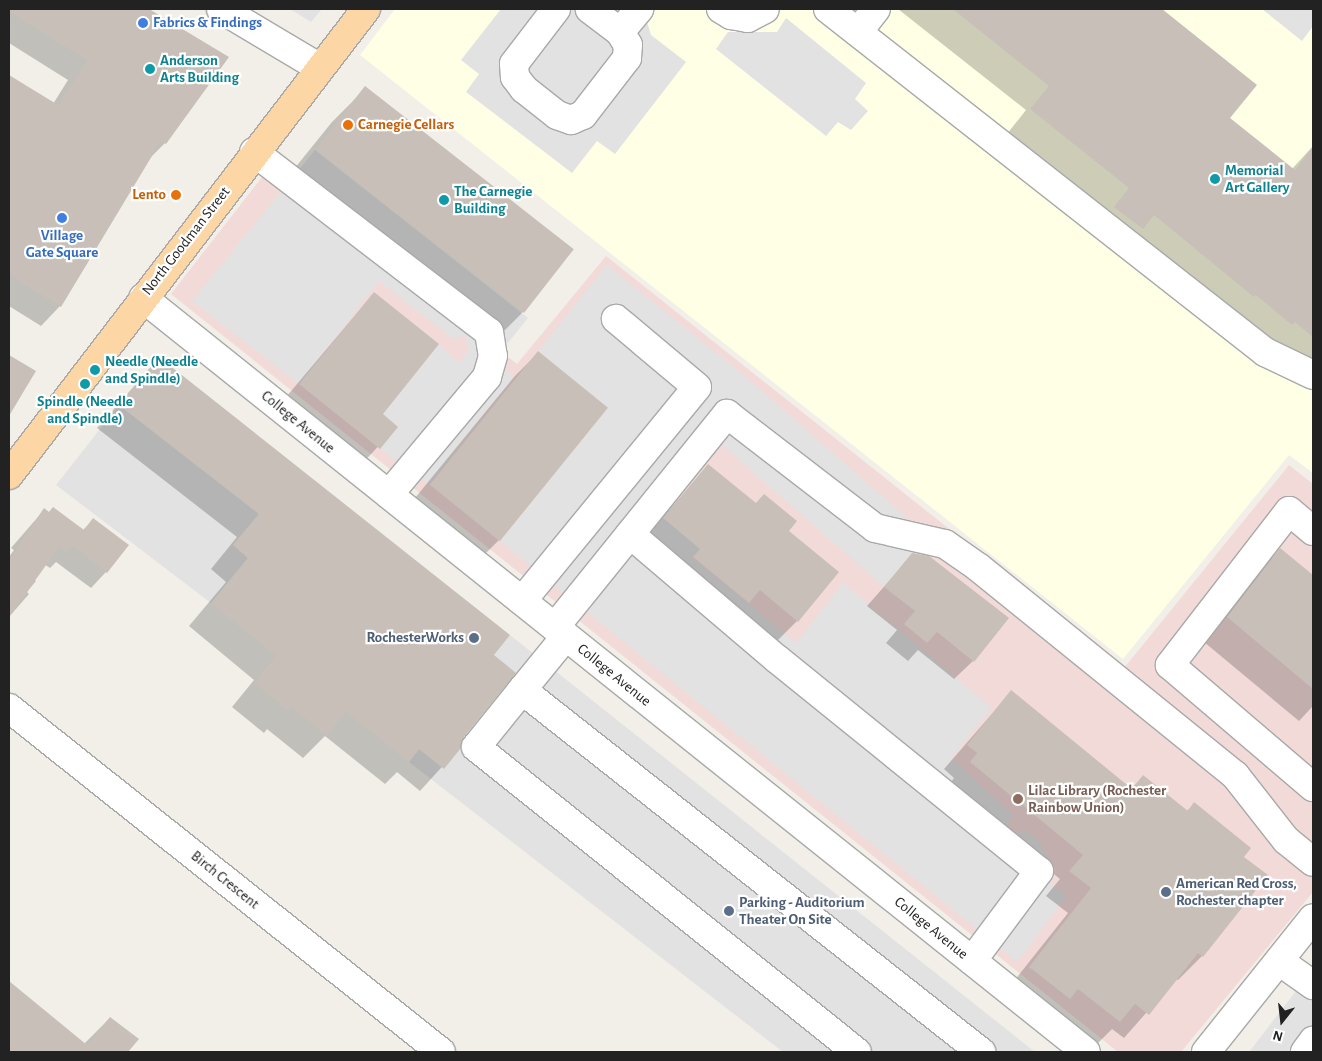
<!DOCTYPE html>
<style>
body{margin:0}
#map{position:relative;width:1322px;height:1061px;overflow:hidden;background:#f2efe9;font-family:"Alegreya Sans",sans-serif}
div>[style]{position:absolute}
.commercial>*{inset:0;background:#f2dad9}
.education>*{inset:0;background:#ffffe5}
.parking>*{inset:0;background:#e2e2e2}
.shadow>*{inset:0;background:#0003}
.building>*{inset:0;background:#c7bfb8;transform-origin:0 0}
.roads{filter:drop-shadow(1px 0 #a9a9a9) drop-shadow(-1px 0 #a9a9a9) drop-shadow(0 1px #a9a9a9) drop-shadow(0 -1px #a9a9a9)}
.minor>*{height:28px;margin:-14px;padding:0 14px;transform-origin:14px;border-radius:14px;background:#fff}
.major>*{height:28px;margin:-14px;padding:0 14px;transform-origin:14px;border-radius:14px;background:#fcd6a4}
.dots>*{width:14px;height:14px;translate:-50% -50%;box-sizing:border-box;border:2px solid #fff;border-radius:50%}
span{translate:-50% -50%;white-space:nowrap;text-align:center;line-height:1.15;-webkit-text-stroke:4.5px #fff;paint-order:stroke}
.shop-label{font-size:15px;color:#366cbe;font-weight:700}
.left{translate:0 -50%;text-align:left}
.culture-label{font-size:15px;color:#0d838f;font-weight:700}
.food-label{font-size:15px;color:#c56008;font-weight:700}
.right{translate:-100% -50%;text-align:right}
.street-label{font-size:15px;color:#222}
.service-label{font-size:15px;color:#4e5e75;font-weight:700}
.education-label{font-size:15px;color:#785e54;font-weight:700}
.frame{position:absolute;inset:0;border:10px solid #222;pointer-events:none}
.north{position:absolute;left:1257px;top:996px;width:50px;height:50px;-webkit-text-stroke:4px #fff;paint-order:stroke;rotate:196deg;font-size:14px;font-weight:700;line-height:20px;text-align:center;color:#222}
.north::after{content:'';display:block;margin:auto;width:18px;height:22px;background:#222;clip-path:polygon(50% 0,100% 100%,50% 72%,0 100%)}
</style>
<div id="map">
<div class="commercial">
<i style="clip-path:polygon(266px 172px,517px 364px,606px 256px,1124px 668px,1289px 465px,1313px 484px,1313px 892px,1181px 1052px,1118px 1052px,171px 294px)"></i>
</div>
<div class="education">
<i style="clip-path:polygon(395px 9px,1313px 9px,1313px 473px,1289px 455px,1123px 659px,360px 55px)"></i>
</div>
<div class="parking">
<i style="clip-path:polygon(290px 9px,322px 9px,311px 22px)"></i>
<i style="clip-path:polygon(501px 9px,630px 9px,647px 22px,651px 35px,686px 62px,615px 154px,597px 141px,572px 173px,466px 92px,479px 74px,461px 60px)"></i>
<i style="clip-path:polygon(1262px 9px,1313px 9px,1313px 26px,1302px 41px)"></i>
<i style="clip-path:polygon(786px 18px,866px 83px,855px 99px,868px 111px,851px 130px,838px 122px,826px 136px,716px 49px,728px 32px,777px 32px)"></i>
<i style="clip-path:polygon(315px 150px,528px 318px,494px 360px,514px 377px,429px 484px,380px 449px,398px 427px,383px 414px,439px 344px,459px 363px,469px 350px,465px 335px,453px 339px,379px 281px,299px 384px,192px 301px)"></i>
<i style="clip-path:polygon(607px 265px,741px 373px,905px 516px,917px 547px,884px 587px,713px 437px,657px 509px,700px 549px,693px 558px,796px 643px,843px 583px,992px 708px,951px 758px,1013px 815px,1006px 827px,1015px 834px,1025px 831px,1038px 840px,1052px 864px,1048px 882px,1067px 896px,1017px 962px,500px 541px,608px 408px,538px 351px)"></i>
<i style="clip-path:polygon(119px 405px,259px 514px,233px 545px,248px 558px,211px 603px,56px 485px)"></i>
<i style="clip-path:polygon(510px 635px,1035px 1052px,783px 1052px,409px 762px,419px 749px,444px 769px,519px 676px,494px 655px)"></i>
<i style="clip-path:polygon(1313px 969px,1313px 1052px,1249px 1052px)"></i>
</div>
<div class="shadow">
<i style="clip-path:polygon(9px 9px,146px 9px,227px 57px,165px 143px,148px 160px,60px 306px,41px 326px,9px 306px,9px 76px,53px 104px,68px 80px,9px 43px)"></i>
<i style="clip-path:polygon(898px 9px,1160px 9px,1256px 85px,1229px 118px,1292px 169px,1313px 146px,1313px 360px,1302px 371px,1007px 134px,1026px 110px)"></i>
<i style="clip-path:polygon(366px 88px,571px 251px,521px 314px,488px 347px,282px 184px,332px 122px)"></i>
<i style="clip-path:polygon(374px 293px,381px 415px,396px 427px,360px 466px,281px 403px)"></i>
<i style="clip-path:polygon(538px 353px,606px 408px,499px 540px,475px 564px,406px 509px,514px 377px)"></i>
<i style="clip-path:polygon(9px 357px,34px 372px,9px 413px)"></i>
<i style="clip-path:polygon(159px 358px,492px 656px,460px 747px,420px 791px,397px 772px,385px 784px,325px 736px,303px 758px,267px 729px,264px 733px,232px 707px,254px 680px,189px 626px,226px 582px,211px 569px,237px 537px,97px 428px)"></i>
<i style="clip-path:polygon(709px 465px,797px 621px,773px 645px,640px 543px)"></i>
<i style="clip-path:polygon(44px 510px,82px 531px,93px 520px,106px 572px,91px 588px,56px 562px,50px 568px,44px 564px,32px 578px,36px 581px,27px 592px,29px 594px,9px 617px,9px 557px,14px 550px,11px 548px)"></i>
<i style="clip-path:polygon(1281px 549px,1313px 577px,1313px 706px,1299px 721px,1204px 642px,1257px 573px)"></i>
<i style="clip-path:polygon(913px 554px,973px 661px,954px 679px,918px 650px,908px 661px,886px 643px,897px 630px,867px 606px)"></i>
<i style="clip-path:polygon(1011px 692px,1131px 789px,1143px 777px,1187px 811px,1194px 804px,1242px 857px,1266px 876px,1202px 956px,1178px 980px,1176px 979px,1124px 1038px,1112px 1029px,1095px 1046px,1006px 991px,1068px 913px,1046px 896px,1060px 879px,947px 787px,954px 778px,944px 769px)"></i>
<i style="clip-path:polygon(9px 983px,84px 1044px,110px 1018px,137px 1040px,127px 1052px,9px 1052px)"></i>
</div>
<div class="building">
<i style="clip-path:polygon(9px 9px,149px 9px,229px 57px,166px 144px,161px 141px,61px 307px,9px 275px,9px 75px,58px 105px,87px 60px,9px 12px)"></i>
<i style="clip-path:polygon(953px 9px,1162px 9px,1257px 85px,1230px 118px,1295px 170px,1313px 147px,1313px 337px,1295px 322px,1292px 325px,1256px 295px,1254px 297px,1154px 215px,1143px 229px,1114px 207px,1129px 188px,1030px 109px,1049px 86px)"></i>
<i style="left:365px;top:86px;width:265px;height:81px;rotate:38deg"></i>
<i style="clip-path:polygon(374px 292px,439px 344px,383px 414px,398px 427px,380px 449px,299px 384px)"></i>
<i style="left:538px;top:351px;width:90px;height:172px;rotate:39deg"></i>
<i style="clip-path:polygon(9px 355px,36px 371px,9px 416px)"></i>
<i style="clip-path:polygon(159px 357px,510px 635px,494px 655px,516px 673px,464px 737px,461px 748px,444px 769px,419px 749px,409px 762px,346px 712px,327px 736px,291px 707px,288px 711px,254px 683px,276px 656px,211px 603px,248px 558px,233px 545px,259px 514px,119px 405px)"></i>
<i style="clip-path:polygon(708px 464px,756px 503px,764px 494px,797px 521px,789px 531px,839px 572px,798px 622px,760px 590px,749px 603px,693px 557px,700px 549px,663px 518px)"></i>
<i style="clip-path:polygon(53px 507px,84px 530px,93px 518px,129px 545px,107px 573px,72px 546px,66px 553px,59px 547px,9px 617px,9px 560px,44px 508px,49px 512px)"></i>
<i style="clip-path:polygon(1280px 548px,1313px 575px,1313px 689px,1227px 617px)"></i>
<i style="clip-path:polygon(912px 553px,929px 556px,1009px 618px,974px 662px,937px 632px,927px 643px,904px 624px,915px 611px,884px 587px)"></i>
<i style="clip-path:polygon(1011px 690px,1132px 789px,1143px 775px,1188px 811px,1194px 802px,1251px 848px,1244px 857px,1268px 875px,1203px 957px,1198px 953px,1149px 1015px,1135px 1004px,1120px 1022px,1078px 989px,1070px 999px,1029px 967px,1091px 888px,1069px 871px,1083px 855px,970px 762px,977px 753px,967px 745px)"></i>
<i style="clip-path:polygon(9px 981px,87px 1045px,110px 1017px,139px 1039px,128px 1052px,9px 1052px)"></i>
</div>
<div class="roads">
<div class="minor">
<i style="left:221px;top:9px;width:115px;rotate:30.8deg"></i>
<i style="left:556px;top:9px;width:69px;rotate:127.4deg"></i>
<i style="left:514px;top:64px;width:13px;rotate:86deg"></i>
<i style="left:515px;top:77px;width:15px;rotate:53deg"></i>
<i style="left:524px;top:89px;width:42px;rotate:38.2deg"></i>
<i style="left:557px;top:115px;width:15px;rotate:20deg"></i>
<i style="left:571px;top:120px;width:13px;rotate:-23deg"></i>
<i style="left:583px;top:115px;width:72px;rotate:-52.3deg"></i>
<i style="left:627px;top:58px;width:13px;rotate:-86deg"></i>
<i style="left:628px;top:45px;width:15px;rotate:-122deg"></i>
<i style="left:620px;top:32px;width:38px;rotate:-143deg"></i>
<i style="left:721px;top:9px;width:12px;rotate:31deg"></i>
<i style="left:731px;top:15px;width:17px;rotate:10deg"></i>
<i style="left:748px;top:18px;width:19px;rotate:-28deg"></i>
<i style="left:828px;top:9px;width:556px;rotate:38.13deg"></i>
<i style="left:1265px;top:352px;width:53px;rotate:25.6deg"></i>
<i style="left:620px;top:32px;width:30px;rotate:-50deg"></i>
<i style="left:858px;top:32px;width:29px;rotate:-52deg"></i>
<i style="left:254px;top:152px;width:296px;rotate:37.5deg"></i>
<i style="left:489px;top:332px;width:24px;rotate:81deg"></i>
<i style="left:493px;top:356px;width:22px;rotate:106deg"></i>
<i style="left:487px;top:377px;width:153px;rotate:129.9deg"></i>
<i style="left:143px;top:298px;width:1207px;rotate:38.64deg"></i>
<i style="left:1313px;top:531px;width:31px;rotate:-140deg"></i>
<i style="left:1289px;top:511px;width:195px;rotate:127.7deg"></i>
<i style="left:1170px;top:665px;width:188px;rotate:40.5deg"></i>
<i style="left:630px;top:534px;width:193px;rotate:40.4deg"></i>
<i style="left:777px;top:659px;width:337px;rotate:39deg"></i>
<i style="left:1039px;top:871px;width:112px;rotate:126.7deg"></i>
<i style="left:522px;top:601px;width:276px;rotate:-50.7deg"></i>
<i style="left:697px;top:387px;width:106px;rotate:-140deg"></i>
<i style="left:555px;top:627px;width:274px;rotate:-51.1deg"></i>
<i style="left:727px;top:414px;width:187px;rotate:37.6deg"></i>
<i style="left:875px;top:528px;width:72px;rotate:12.9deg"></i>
<i style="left:945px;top:544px;width:40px;rotate:34.9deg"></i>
<i style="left:978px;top:567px;width:331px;rotate:39deg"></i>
<i style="left:1235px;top:775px;width:83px;rotate:51.9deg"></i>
<i style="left:1286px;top:840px;width:35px;rotate:39deg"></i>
<i style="left:566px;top:636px;width:70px;rotate:129.2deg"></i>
<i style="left:522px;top:690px;width:585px;rotate:38.26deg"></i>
<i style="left:522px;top:690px;width:73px;rotate:128.9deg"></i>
<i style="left:476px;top:747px;width:488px;rotate:38.7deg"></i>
<i style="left:9px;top:708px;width:552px;rotate:38.53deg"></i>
<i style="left:1279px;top:961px;width:42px;rotate:35.2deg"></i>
<i style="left:1206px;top:1052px;width:171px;rotate:-51.4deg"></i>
<i style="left:1305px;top:1052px;width:14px;rotate:-54deg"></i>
</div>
<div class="major">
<i style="left:9px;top:475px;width:587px;rotate:-52.54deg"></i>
</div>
</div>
<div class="dots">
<i style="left:143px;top:23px;background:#3f7fe0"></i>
<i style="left:150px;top:69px;background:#0f9aa8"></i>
<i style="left:348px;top:125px;background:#e8710a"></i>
<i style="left:1215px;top:179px;background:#0f9aa8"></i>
<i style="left:176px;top:195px;background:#e8710a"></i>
<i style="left:444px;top:200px;background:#0f9aa8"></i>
<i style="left:62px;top:218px;background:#3f7fe0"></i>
<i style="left:95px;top:370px;background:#0f9aa8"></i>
<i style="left:85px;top:384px;background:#0f9aa8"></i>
<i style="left:474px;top:638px;background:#5c6f8a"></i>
<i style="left:1018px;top:799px;background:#8d6e63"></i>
<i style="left:1166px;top:892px;background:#5c6f8a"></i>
<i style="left:729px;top:911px;background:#5c6f8a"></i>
</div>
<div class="shop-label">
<span class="left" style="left:153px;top:23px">Fabrics &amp; Findings</span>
<span style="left:62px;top:244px">Village<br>Gate Square</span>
</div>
<div class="culture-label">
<span class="left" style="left:160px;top:69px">Anderson<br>Arts Building</span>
<span class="left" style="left:1225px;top:179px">Memorial<br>Art Gallery</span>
<span class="left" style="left:454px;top:200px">The Carnegie<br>Building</span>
<span class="left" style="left:105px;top:370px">Needle (Needle<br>and Spindle)</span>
<span style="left:85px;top:410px">Spindle (Needle<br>and Spindle)</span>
</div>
<div class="food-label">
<span class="left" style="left:358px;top:125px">Carnegie Cellars</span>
<span class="right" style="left:166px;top:195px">Lento</span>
</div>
<div class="street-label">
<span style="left:186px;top:241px;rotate:-52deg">North Goodman Street</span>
<span style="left:298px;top:422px;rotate:39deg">College Avenue</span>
<span style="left:614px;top:675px;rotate:39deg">College Avenue</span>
<span style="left:225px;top:880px;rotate:39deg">Birch Crescent</span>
<span style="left:931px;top:928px;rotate:39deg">College Avenue</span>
</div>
<div class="service-label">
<span class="right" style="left:464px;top:638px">RochesterWorks</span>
<span class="left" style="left:1176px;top:892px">American Red Cross,<br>Rochester chapter</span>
<span class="left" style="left:739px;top:911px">Parking - Auditorium<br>Theater On Site</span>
</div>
<div class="education-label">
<span class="left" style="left:1028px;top:799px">Lilac Library (Rochester<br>Rainbow Union)</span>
</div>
<div class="frame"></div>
<div class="north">N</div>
</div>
